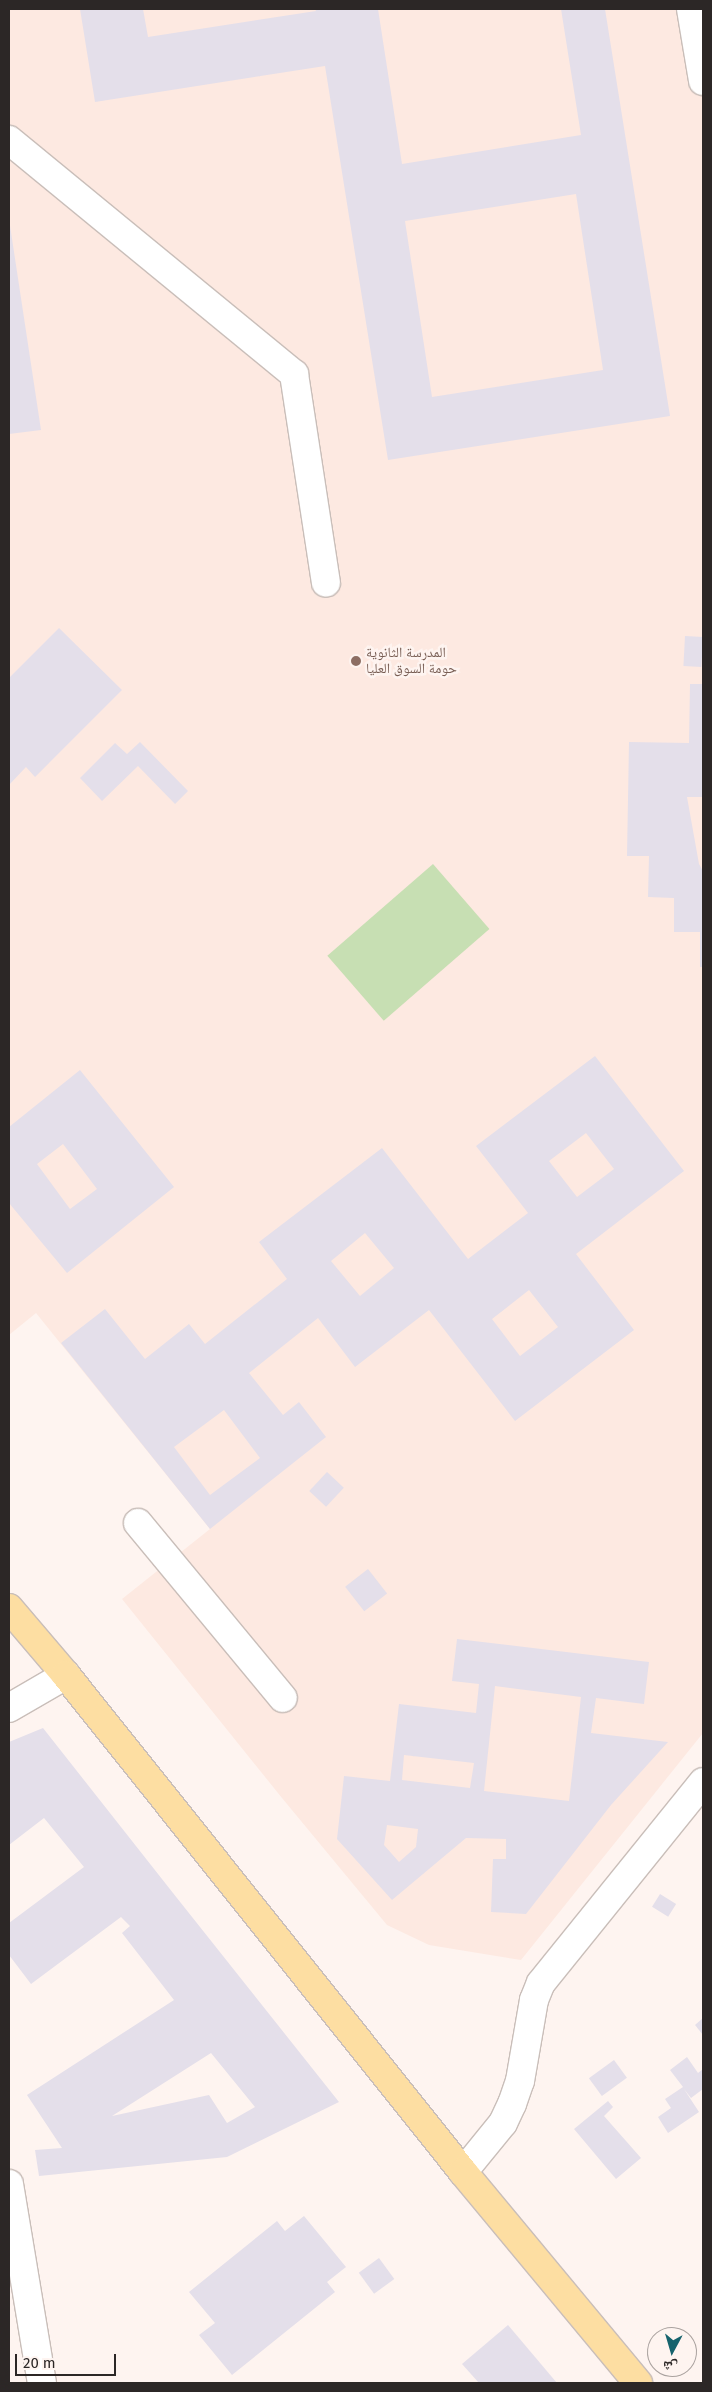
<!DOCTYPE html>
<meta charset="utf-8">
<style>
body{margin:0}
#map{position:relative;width:712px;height:2392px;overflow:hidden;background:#fef4f0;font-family:"Fira Sans","Noto Naskh Arabic",sans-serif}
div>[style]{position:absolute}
.built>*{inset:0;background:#fde9e1}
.green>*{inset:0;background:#c7dfb3;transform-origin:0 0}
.building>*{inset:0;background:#e4dfea;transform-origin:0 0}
.roads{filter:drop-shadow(1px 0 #c9beb9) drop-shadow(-1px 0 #c9beb9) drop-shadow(0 1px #c9beb9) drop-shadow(0 -1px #c9beb9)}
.minor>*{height:28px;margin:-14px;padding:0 14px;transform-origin:14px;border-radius:14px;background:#fff}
.major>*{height:28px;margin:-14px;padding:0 14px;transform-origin:14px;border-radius:14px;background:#fddea2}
.dots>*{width:14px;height:14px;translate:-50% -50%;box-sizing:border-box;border:2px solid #fef4f0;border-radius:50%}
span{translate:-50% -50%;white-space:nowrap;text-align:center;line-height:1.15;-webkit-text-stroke:5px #fef4f0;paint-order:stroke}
.education-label{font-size:14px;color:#785e54}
.left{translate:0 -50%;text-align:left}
.frame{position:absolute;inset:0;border:10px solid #2c2726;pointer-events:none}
.north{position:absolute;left:647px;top:2327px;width:50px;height:50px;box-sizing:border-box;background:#fef4f0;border:1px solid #aaa29f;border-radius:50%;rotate:186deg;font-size:14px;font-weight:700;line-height:20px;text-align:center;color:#2c2726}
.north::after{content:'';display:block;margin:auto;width:18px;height:22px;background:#16636d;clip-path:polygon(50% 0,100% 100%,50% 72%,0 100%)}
.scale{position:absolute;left:15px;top:2354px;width:101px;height:22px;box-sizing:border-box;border:2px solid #2c2726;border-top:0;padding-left:6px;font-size:15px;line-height:18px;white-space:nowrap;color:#2c2726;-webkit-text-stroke:4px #fef4f0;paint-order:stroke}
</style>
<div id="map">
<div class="built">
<i style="clip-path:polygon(9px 9px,703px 9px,703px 1733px,521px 1960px,429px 1945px,387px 1925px,282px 1798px,122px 1599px,210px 1529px,36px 1313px,9px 1335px)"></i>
</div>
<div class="green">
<i style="left:433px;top:864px;width:86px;height:140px;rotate:49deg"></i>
</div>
<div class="building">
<i style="clip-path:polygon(evenodd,80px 9px,143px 9px,148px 37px,316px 11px,315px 9px,378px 9px,402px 164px,581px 135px,561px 9px,605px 9px,670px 416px,388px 460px,325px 66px,95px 102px,80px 9px,576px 194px,603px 370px,432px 397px,405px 221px,576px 194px)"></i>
<i style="clip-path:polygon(9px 219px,41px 430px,9px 434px)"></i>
<i style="clip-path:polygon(59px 628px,122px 690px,35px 777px,26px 767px,9px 785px,9px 678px)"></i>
<i style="left:685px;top:636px;width:18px;height:30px;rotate:3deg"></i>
<i style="clip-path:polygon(690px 684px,703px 684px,703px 797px,687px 797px,699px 864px,703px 871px,703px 967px,700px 967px,700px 932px,674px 932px,674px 898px,648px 897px,649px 856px,627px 856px,629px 742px,689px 743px)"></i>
<i style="clip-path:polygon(140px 742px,188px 791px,175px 804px,138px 766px,102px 801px,80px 778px,115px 743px,127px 754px)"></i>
<i style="clip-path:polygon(evenodd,595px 1056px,684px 1171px,576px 1254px,634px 1330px,515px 1421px,429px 1310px,355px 1367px,318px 1318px,249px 1373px,283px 1415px,299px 1402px,326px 1437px,210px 1529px,61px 1343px,105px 1309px,145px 1359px,189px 1324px,205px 1344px,287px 1279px,259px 1242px,382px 1148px,468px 1259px,528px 1213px,476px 1146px,595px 1056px,586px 1133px,614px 1169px,577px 1197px,549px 1161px,586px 1133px,595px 1056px,365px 1233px,394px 1268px,360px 1296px,331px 1261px,365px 1233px,595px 1056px,529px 1290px,558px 1327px,520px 1356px,492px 1319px,529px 1290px,595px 1056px,224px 1410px,260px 1458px,210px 1495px,174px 1447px,224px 1410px)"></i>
<i style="clip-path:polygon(evenodd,80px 1070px,174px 1187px,67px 1273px,9px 1203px,9px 1127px,80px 1070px,63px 1144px,97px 1189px,70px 1209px,37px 1164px,63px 1144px)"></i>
<i style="left:327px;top:1472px;width:23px;height:26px;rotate:43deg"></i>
<i style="left:368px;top:1569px;width:31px;height:29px;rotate:52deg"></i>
<i style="clip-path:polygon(evenodd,457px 1639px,649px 1662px,644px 1704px,596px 1698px,591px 1733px,668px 1742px,611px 1805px,526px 1914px,491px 1912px,493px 1859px,506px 1859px,506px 1839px,466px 1838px,392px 1900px,337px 1839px,344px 1776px,390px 1781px,399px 1704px,476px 1713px,479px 1684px,452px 1681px,457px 1639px,495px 1686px,581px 1697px,569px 1801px,484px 1791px,495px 1686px,457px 1639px,404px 1755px,474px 1763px,470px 1788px,402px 1780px,404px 1755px,457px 1639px,387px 1825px,418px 1829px,416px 1847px,399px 1862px,384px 1845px,387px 1825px)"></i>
<i style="clip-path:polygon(evenodd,43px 1728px,173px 1893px,339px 2102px,227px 2157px,39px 2176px,35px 2150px,62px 2148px,27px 2095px,174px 2000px,122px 1933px,130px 1926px,121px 1917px,31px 1984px,9px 1955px,9px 1923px,84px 1867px,44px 1818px,9px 1845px,9px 1742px,43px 1728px,211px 2053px,255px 2107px,227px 2123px,209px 2095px,112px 2116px,211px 2053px)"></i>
<i style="left:660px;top:1894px;width:19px;height:15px;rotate:32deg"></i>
<i style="clip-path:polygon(703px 2018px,703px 2035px,695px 2025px)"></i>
<i style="clip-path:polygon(687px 2057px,698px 2073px,703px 2069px,703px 2089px,691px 2098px,684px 2089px,699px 2112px,668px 2133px,658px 2117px,671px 2108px,665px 2099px,683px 2087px,670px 2070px)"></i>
<i style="left:614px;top:2060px;width:22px;height:31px;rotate:54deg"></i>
<i style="clip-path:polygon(608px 2101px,613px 2107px,604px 2116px,641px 2158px,616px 2179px,574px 2129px)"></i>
<i style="clip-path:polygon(304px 2216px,346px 2267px,327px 2282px,335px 2292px,232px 2375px,199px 2335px,215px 2323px,189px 2292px,277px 2221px,285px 2231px)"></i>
<i style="left:379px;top:2258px;width:26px;height:25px;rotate:54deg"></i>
<i style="clip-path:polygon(508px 2325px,557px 2383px,479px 2383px,462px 2364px)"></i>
</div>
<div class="roads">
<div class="minor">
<i style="left:691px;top:9px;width:73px;rotate:80.5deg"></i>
<i style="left:9px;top:140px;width:369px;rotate:39.4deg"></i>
<i style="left:294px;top:374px;width:211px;rotate:81.3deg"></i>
<i style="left:138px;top:1523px;width:227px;rotate:50.4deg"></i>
<i style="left:9px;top:1708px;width:66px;rotate:-30.1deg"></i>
<i style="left:463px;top:2172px;width:63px;rotate:-50.8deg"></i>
<i style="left:503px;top:2123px;width:21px;rotate:-65deg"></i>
<i style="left:512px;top:2104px;width:24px;rotate:-71deg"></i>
<i style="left:520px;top:2081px;width:82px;rotate:-80.2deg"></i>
<i style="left:534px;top:2000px;width:18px;rotate:-68deg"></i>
<i style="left:541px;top:1983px;width:258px;rotate:-51.1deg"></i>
<i style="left:9px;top:2184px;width:202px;rotate:80.6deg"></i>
</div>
<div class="major">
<i style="left:9px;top:1608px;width:88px;rotate:49.6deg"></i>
<i style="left:66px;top:1675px;width:636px;rotate:51.38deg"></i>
<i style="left:463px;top:2172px;width:274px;rotate:50.3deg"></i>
</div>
</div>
<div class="dots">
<i style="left:356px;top:661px;background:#8d6e63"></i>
</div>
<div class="education-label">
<span class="left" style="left:366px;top:661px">المدرسة الثانوية<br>حومة السوق العليا</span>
</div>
<div class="frame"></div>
<div class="north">ش</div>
<div class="scale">20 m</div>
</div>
